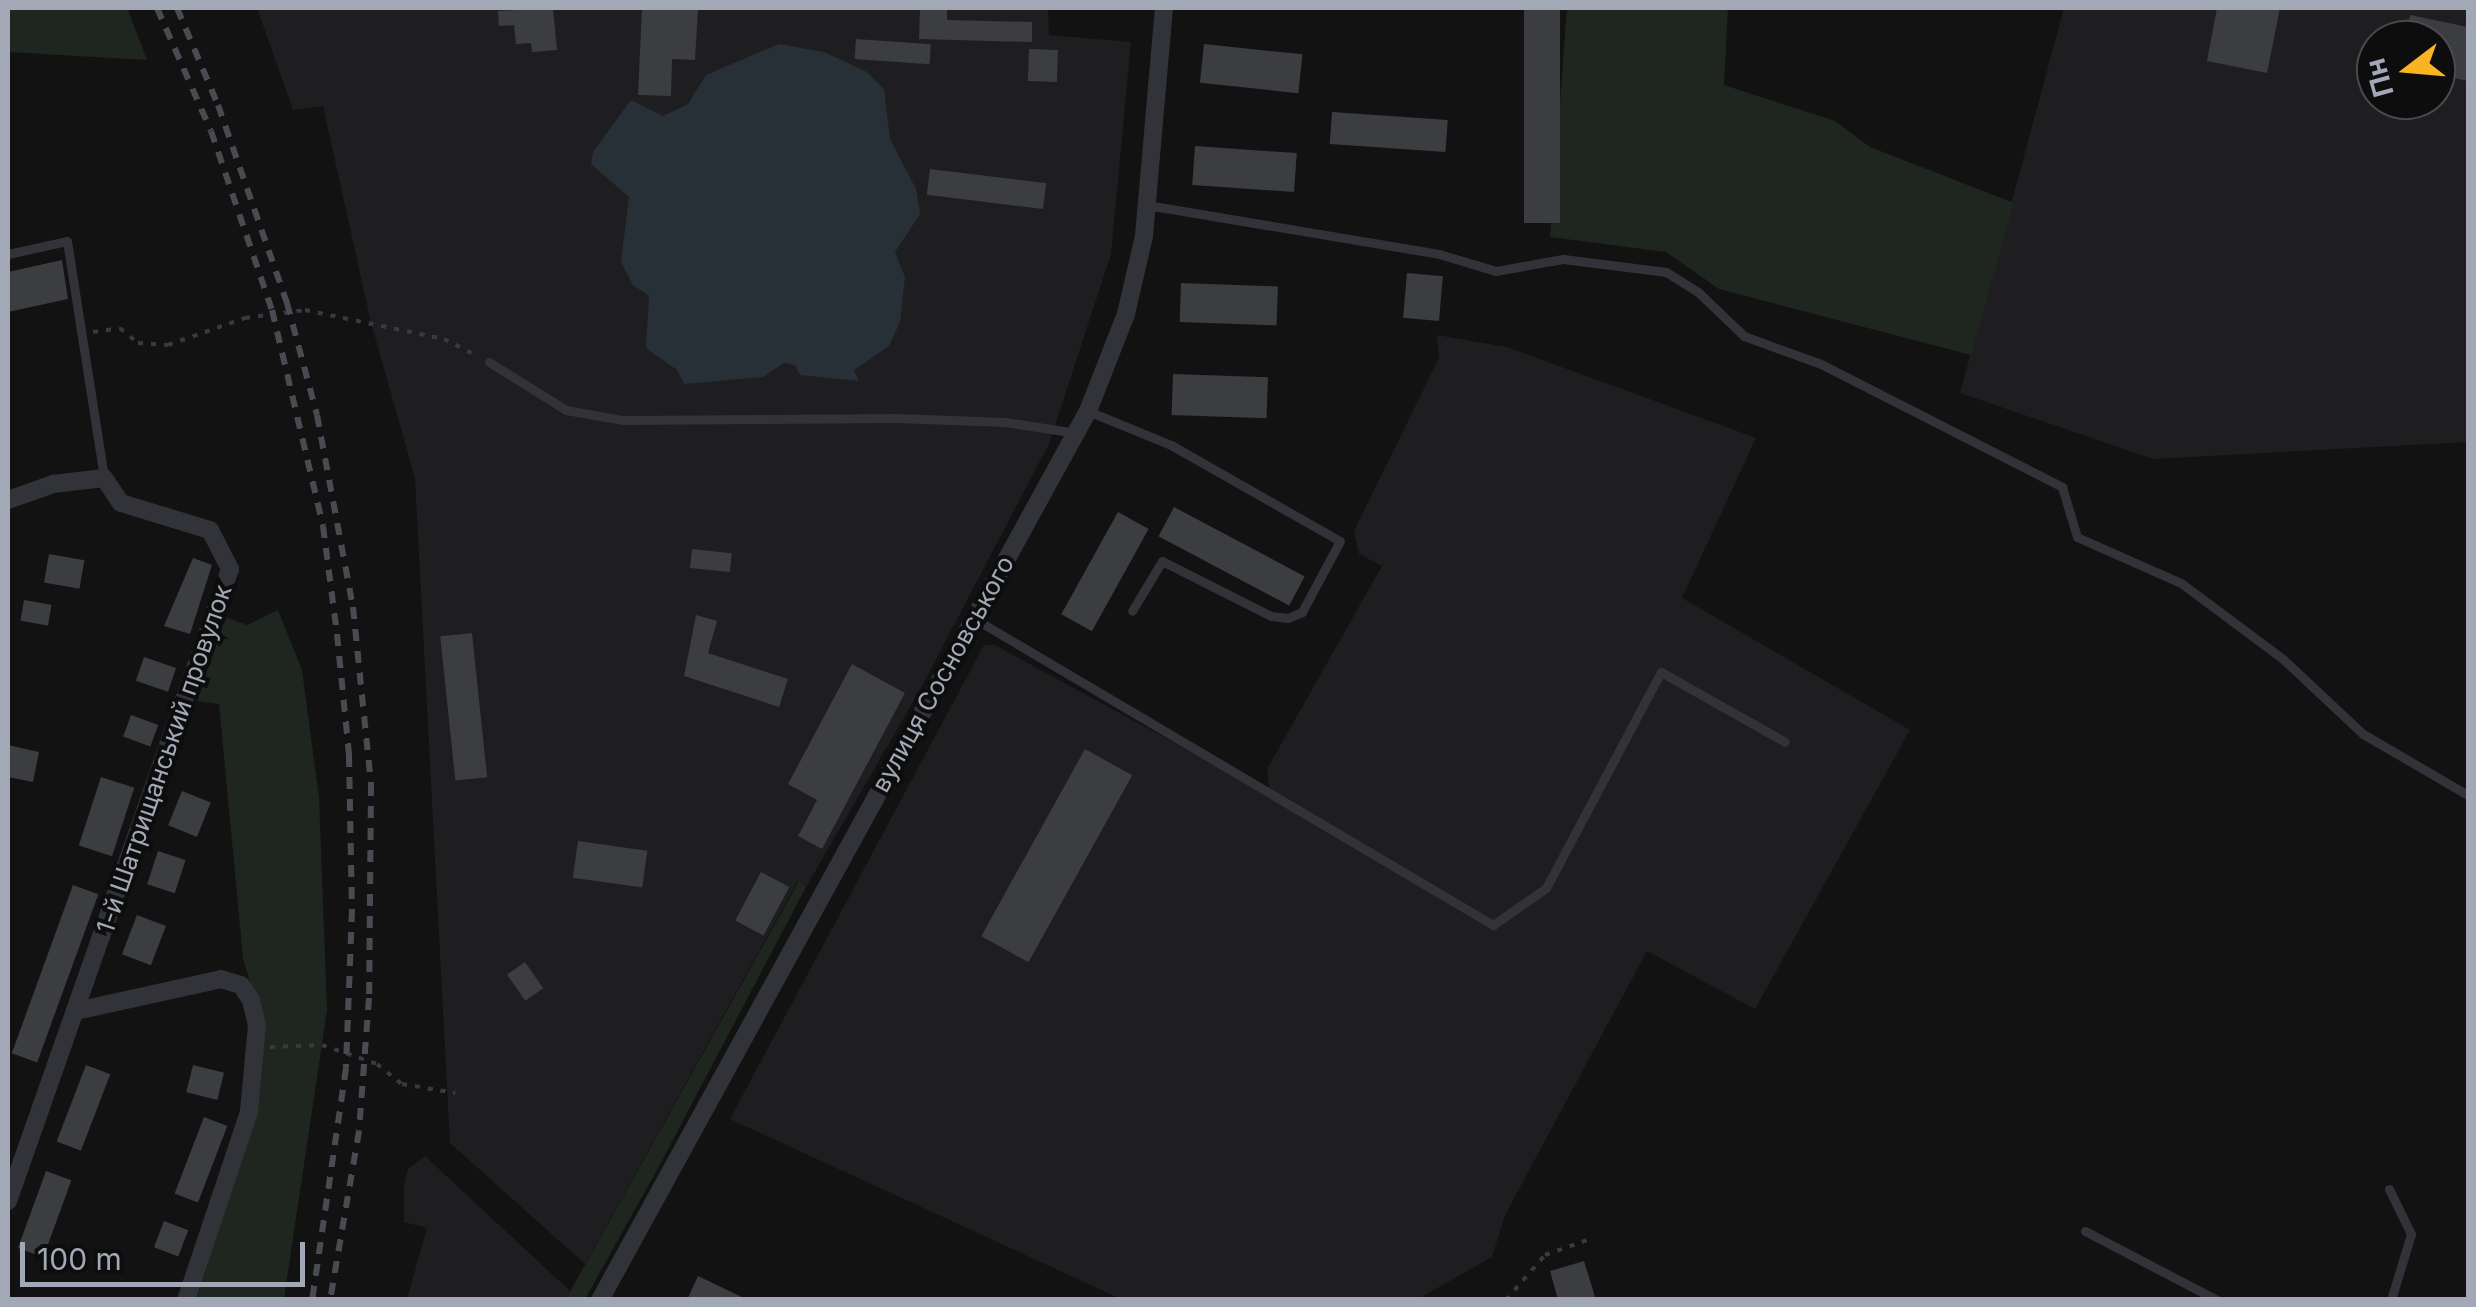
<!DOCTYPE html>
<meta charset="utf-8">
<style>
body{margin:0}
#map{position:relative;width:2476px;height:1307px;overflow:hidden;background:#121213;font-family:Inter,sans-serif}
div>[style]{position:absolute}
.built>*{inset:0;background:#1e1e20}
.green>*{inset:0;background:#1e261f}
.water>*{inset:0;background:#283037}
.building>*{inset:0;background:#3c3d41;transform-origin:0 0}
.path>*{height:4px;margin-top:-2px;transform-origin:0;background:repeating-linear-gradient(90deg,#383a3f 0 5px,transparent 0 13px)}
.lane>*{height:9px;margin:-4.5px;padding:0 4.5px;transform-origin:4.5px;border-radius:4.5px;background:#323338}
.street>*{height:18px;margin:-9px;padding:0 9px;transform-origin:9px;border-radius:9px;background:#323338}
.rail>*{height:6px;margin-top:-3px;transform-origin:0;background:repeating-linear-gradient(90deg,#494b52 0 12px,transparent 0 22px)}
span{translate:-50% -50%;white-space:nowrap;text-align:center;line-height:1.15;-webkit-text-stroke:8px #0d0d0e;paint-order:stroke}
.street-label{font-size:25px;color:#a2a8b5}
.frame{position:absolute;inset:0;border:10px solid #a2a8b5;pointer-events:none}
.north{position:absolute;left:2356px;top:20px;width:100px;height:100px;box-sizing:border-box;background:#0d0d0e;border:2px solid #494b51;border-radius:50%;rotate:254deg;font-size:28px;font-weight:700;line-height:40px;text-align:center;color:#a2a8b5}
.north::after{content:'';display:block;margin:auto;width:35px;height:45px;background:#fab323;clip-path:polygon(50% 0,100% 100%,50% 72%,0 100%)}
.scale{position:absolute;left:20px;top:1242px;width:285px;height:45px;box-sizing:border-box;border:5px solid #a2a8b5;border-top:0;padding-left:12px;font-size:30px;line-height:35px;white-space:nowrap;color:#a2a8b5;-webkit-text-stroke:8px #0d0d0e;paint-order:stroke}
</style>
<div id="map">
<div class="built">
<i style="clip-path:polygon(257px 8px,1048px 8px,1049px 35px,1131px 42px,1111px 254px,1049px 444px,921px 688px,806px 887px,798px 881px,585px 1264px,450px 1143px,415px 478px,370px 319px,323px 106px,293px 110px)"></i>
<i style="clip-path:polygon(evenodd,2064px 8px,2468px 8px,2468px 442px,2153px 459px,1960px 393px,2064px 8px,2376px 40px,2436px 40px,2436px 100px,2376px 100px,2376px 40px)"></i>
<i style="clip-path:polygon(1437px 335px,1507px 347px,1756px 438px,1682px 598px,1910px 730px,1755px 1009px,1647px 951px,1505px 1215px,1492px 1257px,1418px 1299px,1121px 1299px,730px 1119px,984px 645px,995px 645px,1270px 795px,1267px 769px,1382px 566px,1359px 554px,1354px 531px,1439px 358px)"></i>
<i style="clip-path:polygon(425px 1156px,570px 1291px,566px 1299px,407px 1299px,427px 1228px,404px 1222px,404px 1186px,408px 1169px)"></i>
</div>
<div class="green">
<i style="clip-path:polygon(8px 8px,127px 8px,147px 60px,8px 52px)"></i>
<i style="clip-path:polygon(1567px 8px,1728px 8px,1724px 85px,1835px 121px,1870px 147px,2014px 203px,1971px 355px,1719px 289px,1666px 252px,1550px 237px)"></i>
<i style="clip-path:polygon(278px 610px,302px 670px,319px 798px,327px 1010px,284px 1299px,196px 1300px,258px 1106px,254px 996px,243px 958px,219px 704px,197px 701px,225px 617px,247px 625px)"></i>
<i style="clip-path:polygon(799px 881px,806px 887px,657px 1170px,585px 1299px,566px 1299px)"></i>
</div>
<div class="water">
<i style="clip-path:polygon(779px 44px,824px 52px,867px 72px,884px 89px,890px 139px,916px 189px,920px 214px,895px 252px,905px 277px,900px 322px,889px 346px,854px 370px,859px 381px,800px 375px,795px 365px,784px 363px,763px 377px,684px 384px,677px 370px,646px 348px,649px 296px,633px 285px,621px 262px,629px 197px,591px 164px,593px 152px,631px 100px,663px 116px,688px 104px,706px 75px)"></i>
</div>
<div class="building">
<i style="clip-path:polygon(553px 8px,557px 50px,532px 52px,531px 43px,516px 44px,514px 25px,499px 26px,498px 11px)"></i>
<i style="clip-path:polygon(642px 8px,698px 8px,695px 60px,672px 59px,671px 96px,638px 95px)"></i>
<i style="clip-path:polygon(920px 8px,947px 8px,947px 20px,1032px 22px,1032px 42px,919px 39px)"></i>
<i style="left:1524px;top:8px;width:36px;height:215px"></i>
<i style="clip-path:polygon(2217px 8px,2280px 8px,2267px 73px,2207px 61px)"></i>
<i style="clip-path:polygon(2410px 15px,2468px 27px,2468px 81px,2436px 74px,2436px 40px,2405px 40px)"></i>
<i style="left:856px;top:39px;width:75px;height:20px;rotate:4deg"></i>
<i style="left:1204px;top:44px;width:99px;height:39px;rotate:6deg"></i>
<i style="left:1029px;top:49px;width:29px;height:32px;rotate:2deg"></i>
<i style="left:1332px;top:112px;width:116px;height:32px;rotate:4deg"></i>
<i style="left:1195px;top:146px;width:102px;height:39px;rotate:4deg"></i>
<i style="left:930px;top:169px;width:117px;height:26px;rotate:7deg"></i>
<i style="clip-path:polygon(62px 260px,68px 299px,8px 312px,8px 272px)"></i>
<i style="left:1407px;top:273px;width:36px;height:45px;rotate:5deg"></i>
<i style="left:1181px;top:283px;width:97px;height:39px;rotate:2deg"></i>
<i style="left:1173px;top:374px;width:95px;height:41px;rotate:2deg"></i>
<i style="left:1174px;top:507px;width:148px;height:33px;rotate:28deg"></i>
<i style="left:1118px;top:512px;width:35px;height:117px;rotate:29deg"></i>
<i style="left:692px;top:549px;width:40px;height:19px;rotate:6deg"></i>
<i style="left:49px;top:554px;width:36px;height:29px;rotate:10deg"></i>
<i style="clip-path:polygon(193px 558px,212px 565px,190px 634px,164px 626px)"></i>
<i style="left:24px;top:600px;width:28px;height:21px;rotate:10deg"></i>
<i style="clip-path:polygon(696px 615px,717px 621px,708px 653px,788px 679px,779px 707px,684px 676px)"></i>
<i style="left:472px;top:633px;width:145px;height:32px;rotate:84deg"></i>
<i style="left:144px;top:657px;width:34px;height:25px;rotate:19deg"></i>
<i style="clip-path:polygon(852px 664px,905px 693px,822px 849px,798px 836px,817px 800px,788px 784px)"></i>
<i style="left:131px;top:715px;width:29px;height:23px;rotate:20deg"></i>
<i style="clip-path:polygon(8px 745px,39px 752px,33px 782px,8px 777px)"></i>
<i style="left:1085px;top:749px;width:54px;height:214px;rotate:29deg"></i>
<i style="left:101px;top:777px;width:35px;height:72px;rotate:18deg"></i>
<i style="left:182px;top:791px;width:31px;height:37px;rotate:22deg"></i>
<i style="left:578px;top:841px;width:70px;height:37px;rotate:8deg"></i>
<i style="left:158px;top:851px;width:29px;height:35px;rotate:18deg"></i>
<i style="left:761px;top:872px;width:32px;height:55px;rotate:28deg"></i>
<i style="left:73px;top:885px;width:27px;height:179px;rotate:20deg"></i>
<i style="left:137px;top:915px;width:31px;height:42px;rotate:21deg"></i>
<i style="left:525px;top:962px;width:32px;height:22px;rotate:55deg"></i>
<i style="left:86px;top:1065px;width:26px;height:82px;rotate:21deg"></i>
<i style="left:193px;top:1065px;width:32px;height:28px;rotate:14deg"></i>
<i style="left:204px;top:1117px;width:25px;height:82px;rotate:21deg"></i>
<i style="left:46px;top:1171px;width:27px;height:82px;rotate:20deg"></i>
<i style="left:164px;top:1221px;width:26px;height:28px;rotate:21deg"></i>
<i style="clip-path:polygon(1584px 1261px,1596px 1300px,1558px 1300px,1550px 1271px)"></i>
<i style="clip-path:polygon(698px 1276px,748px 1300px,687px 1300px)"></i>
</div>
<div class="path">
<i style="left:93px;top:332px;width:27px;rotate:-8deg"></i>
<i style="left:120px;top:328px;width:23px;rotate:40deg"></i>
<i style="left:138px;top:343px;width:30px;rotate:4deg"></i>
<i style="left:168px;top:345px;width:82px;rotate:-19.3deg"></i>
<i style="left:245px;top:318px;width:61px;rotate:-7.6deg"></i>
<i style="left:305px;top:310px;width:142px;rotate:11.8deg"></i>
<i style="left:444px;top:339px;width:35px;rotate:27deg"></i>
<i style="left:270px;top:1047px;width:52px;rotate:-2.2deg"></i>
<i style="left:322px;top:1045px;width:58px;rotate:19.1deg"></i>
<i style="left:377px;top:1064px;width:32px;rotate:39deg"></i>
<i style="left:402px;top:1084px;width:54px;rotate:9.6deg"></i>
<i style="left:1506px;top:1300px;width:60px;rotate:-49.1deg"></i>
<i style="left:1545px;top:1255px;width:51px;rotate:-19.5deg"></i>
</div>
<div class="lane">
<i style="left:1147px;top:205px;width:296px;rotate:9.5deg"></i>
<i style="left:1439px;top:254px;width:59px;rotate:16.6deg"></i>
<i style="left:1496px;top:271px;width:68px;rotate:-10.2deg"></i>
<i style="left:1563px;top:259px;width:104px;rotate:7.2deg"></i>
<i style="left:1666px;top:272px;width:38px;rotate:32deg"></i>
<i style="left:1698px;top:292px;width:64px;rotate:43.7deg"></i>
<i style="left:1744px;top:336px;width:82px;rotate:20deg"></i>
<i style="left:1821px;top:364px;width:271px;rotate:27deg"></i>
<i style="left:2062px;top:487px;width:52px;rotate:73.3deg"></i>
<i style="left:2077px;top:537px;width:114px;rotate:23.9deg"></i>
<i style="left:2181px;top:583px;width:127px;rotate:36.7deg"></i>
<i style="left:2283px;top:659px;width:110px;rotate:43.2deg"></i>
<i style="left:2363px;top:734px;width:121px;rotate:30.2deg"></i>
<i style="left:8px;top:254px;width:60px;rotate:-12.4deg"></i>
<i style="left:67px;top:241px;width:240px;rotate:81.1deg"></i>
<i style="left:489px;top:362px;width:91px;rotate:31.9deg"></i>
<i style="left:566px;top:410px;width:58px;rotate:10deg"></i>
<i style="left:623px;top:420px;width:274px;rotate:-0.4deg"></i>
<i style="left:897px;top:418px;width:108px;rotate:2.1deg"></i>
<i style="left:1005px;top:422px;width:72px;rotate:8.8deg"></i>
<i style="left:1088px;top:411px;width:90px;rotate:22.3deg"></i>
<i style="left:1171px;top:445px;width:194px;rotate:29.6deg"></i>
<i style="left:1340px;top:541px;width:81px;rotate:118.2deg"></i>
<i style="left:1302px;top:612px;width:15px;rotate:157deg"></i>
<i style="left:1288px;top:618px;width:17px;rotate:-173deg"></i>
<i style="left:1271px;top:616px;width:122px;rotate:-153.2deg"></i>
<i style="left:1162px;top:561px;width:58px;rotate:121deg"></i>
<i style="left:975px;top:619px;width:602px;rotate:30.57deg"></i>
<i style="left:1493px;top:925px;width:65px;rotate:-34.9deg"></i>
<i style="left:1546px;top:888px;width:245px;rotate:-62deg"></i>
<i style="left:1661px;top:672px;width:142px;rotate:29.4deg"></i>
<i style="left:2389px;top:1189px;width:50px;rotate:63.9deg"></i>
<i style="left:2411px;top:1234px;width:69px;rotate:106.9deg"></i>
<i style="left:2085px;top:1231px;width:149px;rotate:27.6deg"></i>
</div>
<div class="street">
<i style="left:8px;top:500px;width:48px;rotate:-19.6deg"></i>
<i style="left:53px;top:484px;width:51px;rotate:-6.7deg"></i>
<i style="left:104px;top:478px;width:30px;rotate:56deg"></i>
<i style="left:121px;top:503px;width:93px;rotate:16.9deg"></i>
<i style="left:210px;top:530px;width:44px;rotate:62.9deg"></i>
<i style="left:230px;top:569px;width:670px;rotate:109.35deg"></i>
<i style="left:76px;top:1011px;width:148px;rotate:-12.4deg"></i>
<i style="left:221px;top:979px;width:21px;rotate:17deg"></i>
<i style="left:241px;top:985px;width:18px;rotate:56deg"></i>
<i style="left:251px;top:1000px;width:26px;rotate:77deg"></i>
<i style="left:257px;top:1025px;width:87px;rotate:95.3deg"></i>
<i style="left:249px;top:1112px;width:198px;rotate:108.5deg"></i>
<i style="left:600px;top:1300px;width:1014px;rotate:-61.24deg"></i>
<i style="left:1088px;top:411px;width:104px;rotate:-68.6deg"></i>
<i style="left:1126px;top:314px;width:80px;rotate:-77deg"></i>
<i style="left:1144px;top:236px;width:229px;rotate:-85deg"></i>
</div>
<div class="rail">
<i style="left:157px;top:8px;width:134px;rotate:66.3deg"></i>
<i style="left:211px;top:131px;width:189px;rotate:71.2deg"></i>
<i style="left:272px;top:310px;width:222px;rotate:76.7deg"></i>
<i style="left:323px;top:526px;width:109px;rotate:82.6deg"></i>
<i style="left:337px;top:634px;width:122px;rotate:84.3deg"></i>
<i style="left:349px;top:755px;width:155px;rotate:88.9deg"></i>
<i style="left:352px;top:910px;width:158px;rotate:92.2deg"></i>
<i style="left:346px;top:1068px;width:234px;rotate:98.3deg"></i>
<i style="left:177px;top:8px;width:105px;rotate:67.1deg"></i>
<i style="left:218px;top:105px;width:210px;rotate:70.8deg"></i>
<i style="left:287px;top:303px;width:116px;rotate:75deg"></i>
<i style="left:317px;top:415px;width:195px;rotate:79.4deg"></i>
<i style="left:353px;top:607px;width:178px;rotate:84.2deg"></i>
<i style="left:371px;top:784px;width:214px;rotate:90.5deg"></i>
<i style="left:369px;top:998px;width:133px;rotate:94.3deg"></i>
<i style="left:359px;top:1131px;width:171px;rotate:99.7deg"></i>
</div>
<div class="street-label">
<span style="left:943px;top:674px;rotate:-61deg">вулиця Сосновського</span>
<span style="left:164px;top:759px;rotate:-71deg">1-й Шатрищанський провулок</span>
</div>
<div class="frame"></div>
<div class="north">Пн</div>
<div class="scale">100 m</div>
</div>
